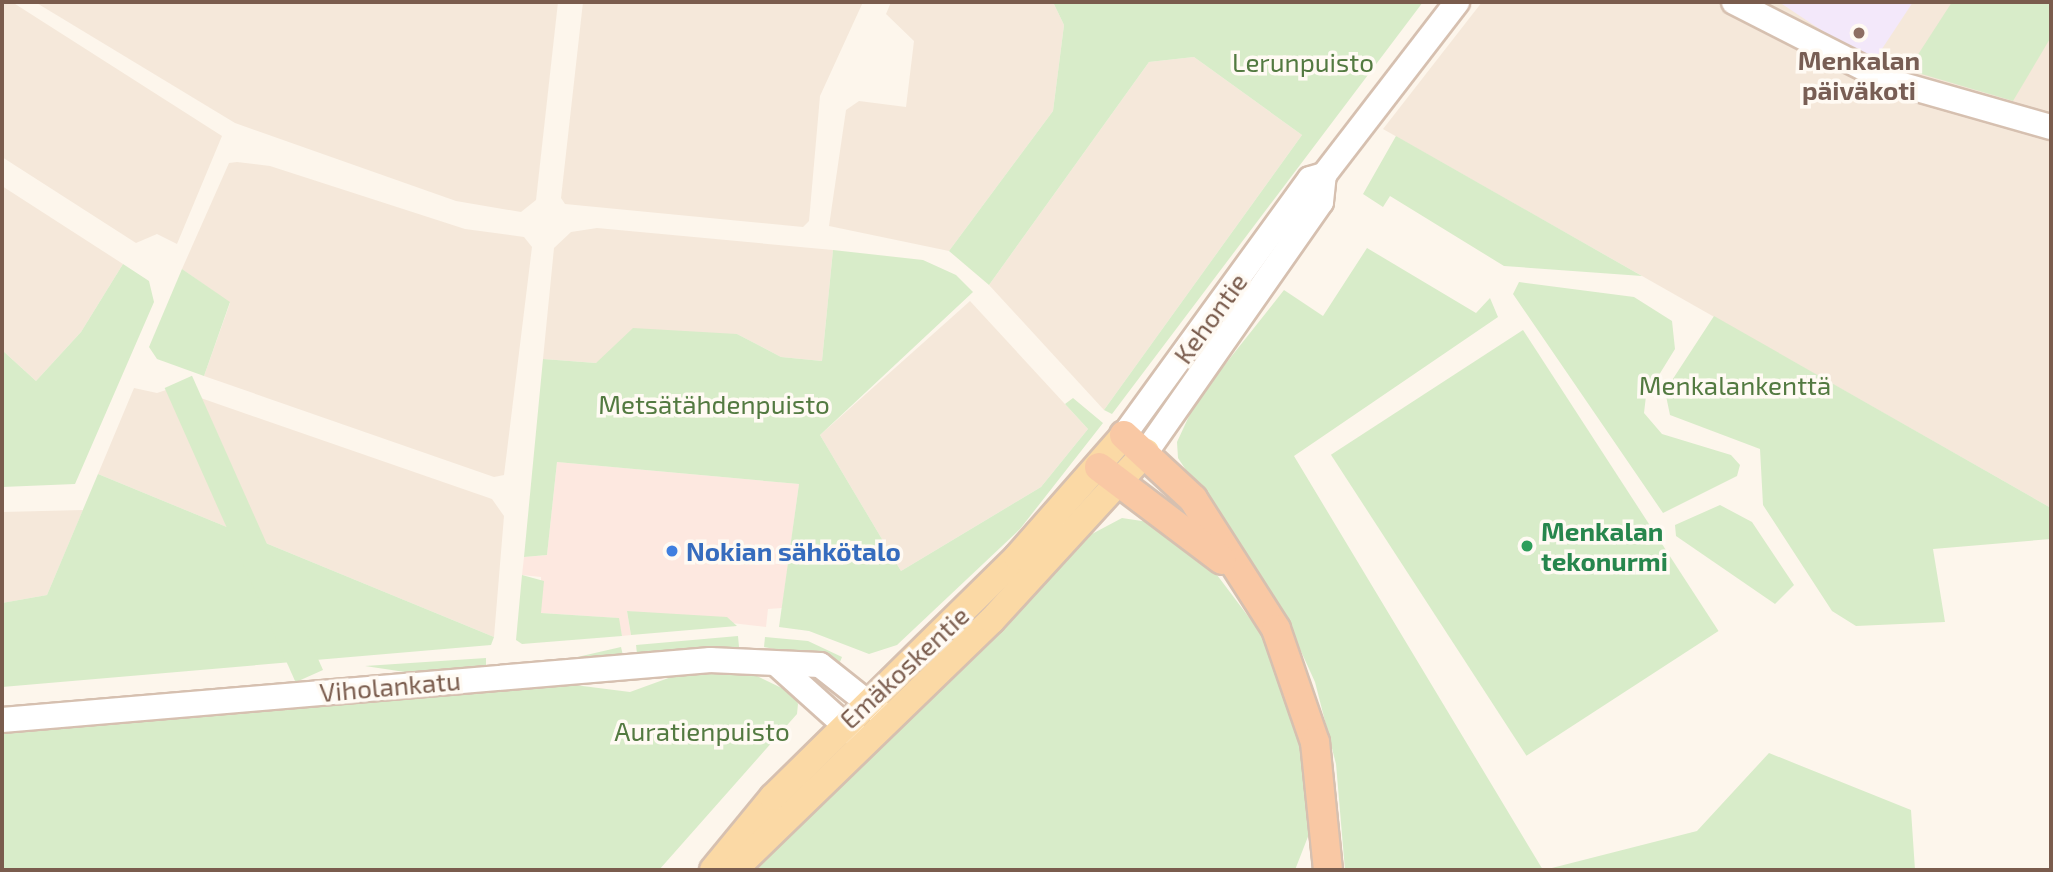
<!DOCTYPE html>
<meta charset="utf-8">
<style>
body{margin:0}
#map{position:relative;width:2053px;height:872px;overflow:hidden;background:#fdf6ec;font-family:"Exo 2",sans-serif}
div>[style]{position:absolute}
.residential>*{inset:0;background:#f5e8da}
.commercial>*{inset:0;background:#fde8e0}
.education>*{inset:0;background:#f3e8fa}
.green>*{inset:0;background:#d8ecc9;transform-origin:0 0}
.roads{filter:drop-shadow(2px 0 #d6c0b0) drop-shadow(-2px 0 #d6c0b0) drop-shadow(0 2px #d6c0b0) drop-shadow(0 -2px #d6c0b0)}
.secondary>*{height:24px;margin:-12px;padding:0 12px;transform-origin:12px;border-radius:12px;background:#fff}
.primary>*{height:26px;margin:-13px;padding:0 13px;transform-origin:13px;border-radius:13px;background:#fbd9a5}
.trunk>*{height:28px;margin:-14px;padding:0 14px;transform-origin:14px;border-radius:14px;background:#f9c8a4}
.dots>*{width:19px;height:19px;translate:-50% -50%;box-sizing:border-box;border:4px solid #fffaf3;border-radius:50%}
span{translate:-50% -50%;white-space:nowrap;text-align:center;line-height:1.15;-webkit-text-stroke:7px #fffaf3;paint-order:stroke}
.education-label{font-size:26px;color:#785e54;font-weight:700}
.park-label{font-size:26px;color:#537a41}
.street-label{font-size:26px;color:#7a5c4d}
.leisure-label{font-size:26px;color:#27864d;font-weight:700}
.left{translate:0 -50%;text-align:left}
.shop-label{font-size:26px;color:#366cbe;font-weight:700}
.frame{position:absolute;inset:0;border:4px solid #7a5c4d;pointer-events:none}
</style>
<div id="map">
<div class="residential">
<i style="clip-path:polygon(2px 2px,12px 2px,222px 136px,177px 244px,157px 234px,136px 243px,2px 157px)"></i>
<i style="clip-path:polygon(35px 2px,558px 2px,536px 200px,521px 212px,456px 201px,235px 123px)"></i>
<i style="clip-path:polygon(583px 2px,863px 2px,820px 96px,809px 221px,803px 227px,565px 204px,561px 198px)"></i>
<i style="clip-path:polygon(891px 2px,1053px 2px,1064px 25px,1053px 111px,949px 251px,829px 226px,846px 110px,859px 101px,906px 107px,914px 41px,886px 14px)"></i>
<i style="clip-path:polygon(1482px 2px,2051px 2px,2051px 508px,1383px 129px)"></i>
<i style="clip-path:polygon(1194px 57px,1302px 135px,1104px 410px,989px 285px,1149px 62px)"></i>
<i style="clip-path:polygon(237px 162px,270px 166px,465px 229px,524px 237px,532px 247px,504px 475px,494px 477px,204px 376px,230px 303px,182px 269px,229px 163px)"></i>
<i style="clip-path:polygon(2px 186px,123px 264px,81px 332px,36px 381px,2px 350px)"></i>
<i style="clip-path:polygon(597px 228px,833px 250px,822px 361px,781px 357px,737px 334px,596px 363px,543px 359px,554px 248px,571px 232px)"></i>
<i style="clip-path:polygon(970px 301px,1088px 429px,1041px 487px,901px 571px,820px 435px)"></i>
<i style="clip-path:polygon(134px 388px,157px 393px,172px 388px,492px 499px,504px 516px,494px 637px,98px 474px)"></i>
<i style="clip-path:polygon(83px 510px,47px 595px,2px 603px,2px 512px)"></i>
</div>
<div class="commercial">
<i style="clip-path:polygon(557px 462px,799px 484px,782px 608px,768px 609px,766px 627px,627px 611px,631px 635px,622px 636px,618px 618px,541px 613px,541px 577px,522px 575px,524px 557px,547px 555px)"></i>
</div>
<div class="education">
<i style="clip-path:polygon(1779px 2px,1913px 2px,1872px 64px)"></i>
</div>
<div class="green">
<i style="clip-path:polygon(1053px 2px,1423px 2px,1112px 414px,1104px 410px,1302px 135px,1194px 57px,1149px 62px,989px 285px,949px 251px,1053px 111px,1064px 25px)"></i>
<i style="clip-path:polygon(1952px 2px,2051px 2px,2051px 37px,2013px 101px,1908px 70px)"></i>
<i style="clip-path:polygon(1396px 136px,1642px 276px,1504px 266px,1390px 196px,1383px 207px,1363px 194px)"></i>
<i style="clip-path:polygon(1367px 248px,1476px 313px,1490px 298px,1498px 317px,1294px 456px,1543px 870px,1345px 870px,1336px 764px,1315px 682px,1289px 625px,1178px 458px,1177px 442px,1196px 401px,1284px 290px,1323px 316px)"></i>
<i style="clip-path:polygon(833px 250px,923px 260px,956px 275px,973px 292px,820px 435px,901px 571px,1041px 487px,1088px 429px,1065px 404px,1073px 398px,1103px 423px,1020px 529px,897px 645px,869px 654px,809px 631px,779px 627px,799px 484px,557px 462px,547px 555px,524px 557px,543px 359px,596px 363px,633px 328px,737px 334px,781px 357px,822px 361px)"></i>
<i style="clip-path:polygon(123px 264px,149px 281px,154px 302px,75px 484px,2px 487px,2px 350px,36px 381px,81px 332px)"></i>
<i style="clip-path:polygon(182px 269px,230px 302px,204px 376px,157px 359px,149px 347px)"></i>
<i style="clip-path:polygon(1519px 282px,1634px 297px,1672px 321px,1675px 349px,1646px 396px,1644px 413px,1662px 434px,1731px 455px,1740px 465px,1737px 476px,1663px 513px,1513px 294px)"></i>
<i style="clip-path:polygon(1714px 316px,2051px 508px,2051px 539px,1933px 549px,1945px 622px,1856px 626px,1832px 611px,1763px 505px,1760px 449px,1670px 415px,1665px 391px)"></i>
<i style="left:1523px;top:330px;width:359px;height:229px;rotate:57deg"></i>
<i style="clip-path:polygon(98px 474px,494px 637px,491px 645px,2px 687px,2px 603px,47px 595px)"></i>
<i style="clip-path:polygon(1720px 505px,1752px 522px,1794px 585px,1775px 604px,1676px 536px,1675px 525px)"></i>
<i style="clip-path:polygon(1122px 518px,1155px 523px,1205px 559px,1266px 640px,1302px 742px,1309px 788px,1309px 834px,1295px 870px,754px 870px,978px 655px,1090px 535px)"></i>
<i style="clip-path:polygon(522px 575px,544px 581px,541px 613px,619px 618px,622px 636px,522px 644px,516px 640px)"></i>
<i style="clip-path:polygon(627px 611px,727px 617px,737px 626px,631px 635px)"></i>
<i style="clip-path:polygon(738px 636px,739px 647px,637px 654px,636px 645px)"></i>
<i style="clip-path:polygon(765px 637px,808px 641px,842px 657px,840px 662px,764px 647px)"></i>
<i style="left:621px;top:647px;width:9px;height:95px;rotate:77deg"></i>
<i style="clip-path:polygon(486px 658px,486px 666px,405px 672px,365px 666px)"></i>
<i style="left:323px;top:670px;width:30px;height:322px;rotate:156deg"></i>
<i style="clip-path:polygon(685px 672px,757px 676px,794px 694px,798px 704px,797px 714px,659px 870px,2px 870px,2px 732px,551px 682px,630px 692px)"></i>
<i style="clip-path:polygon(1769px 753px,1911px 810px,1915px 870px,1544px 870px,1697px 831px)"></i>
</div>
<div class="roads">
<div class="secondary">
<i style="left:1734px;top:2px;width:174px;rotate:27deg"></i>
<i style="left:1889px;top:81px;width:168px;rotate:15.9deg"></i>
<i style="left:1124px;top:435px;width:316px;rotate:-54deg"></i>
<i style="left:1310px;top:179px;width:15px;rotate:-16deg"></i>
<i style="left:1324px;top:175px;width:218px;rotate:-52.4deg"></i>
<i style="left:1146px;top:452px;width:305px;rotate:-55deg"></i>
<i style="left:1321px;top:202px;width:27px;rotate:-84deg"></i>
<i style="left:779px;top:666px;width:108px;rotate:42deg"></i>
<i style="left:2px;top:720px;width:711px;rotate:-4.84deg"></i>
<i style="left:710px;top:660px;width:110px;rotate:2.6deg"></i>
<i style="left:820px;top:665px;width:80px;rotate:38.4deg"></i>
</div>
<div class="primary">
<i style="left:713px;top:870px;width:94px;rotate:-50.6deg"></i>
<i style="left:773px;top:797px;width:342px;rotate:-44.5deg"></i>
<i style="left:1017px;top:557px;width:162px;rotate:-48.7deg"></i>
<i style="left:734px;top:870px;width:359px;rotate:-44.1deg"></i>
<i style="left:992px;top:620px;width:228px;rotate:-47.5deg"></i>
</div>
<div class="trunk">
<i style="left:1124px;top:435px;width:94px;rotate:42.8deg"></i>
<i style="left:1193px;top:499px;width:154px;rotate:57.4deg"></i>
<i style="left:1276px;top:629px;width:120px;rotate:71deg"></i>
<i style="left:1315px;top:742px;width:129px;rotate:84.2deg"></i>
<i style="left:1099px;top:467px;width:154px;rotate:37.1deg"></i>
</div>
</div>
<div class="dots">
<i style="left:1859px;top:33px;background:#8d6e63"></i>
<i style="left:1527px;top:546px;background:#2e9e5b"></i>
<i style="left:672px;top:551px;background:#3f7fe0"></i>
</div>
<div class="education-label">
<span style="left:1859px;top:75px">Menkalan<br>päiväkoti</span>
</div>
<div class="park-label">
<span style="left:1303px;top:62px">Lerunpuisto</span>
<span style="left:1735px;top:385px">Menkalankenttä</span>
<span style="left:714px;top:404px">Metsätähdenpuisto</span>
<span style="left:702px;top:731px">Auratienpuisto</span>
</div>
<div class="street-label">
<span style="left:1210px;top:318px;rotate:-54deg">Kehontie</span>
<span style="left:904px;top:667px;rotate:-43deg">Emäkoskentie</span>
<span style="left:390px;top:686px;rotate:-5deg">Viholankatu</span>
</div>
<div class="leisure-label">
<span class="left" style="left:1541px;top:546px">Menkalan<br>tekonurmi</span>
</div>
<div class="shop-label">
<span class="left" style="left:686px;top:551px">Nokian sähkötalo</span>
</div>
<div class="frame"></div>
</div>
